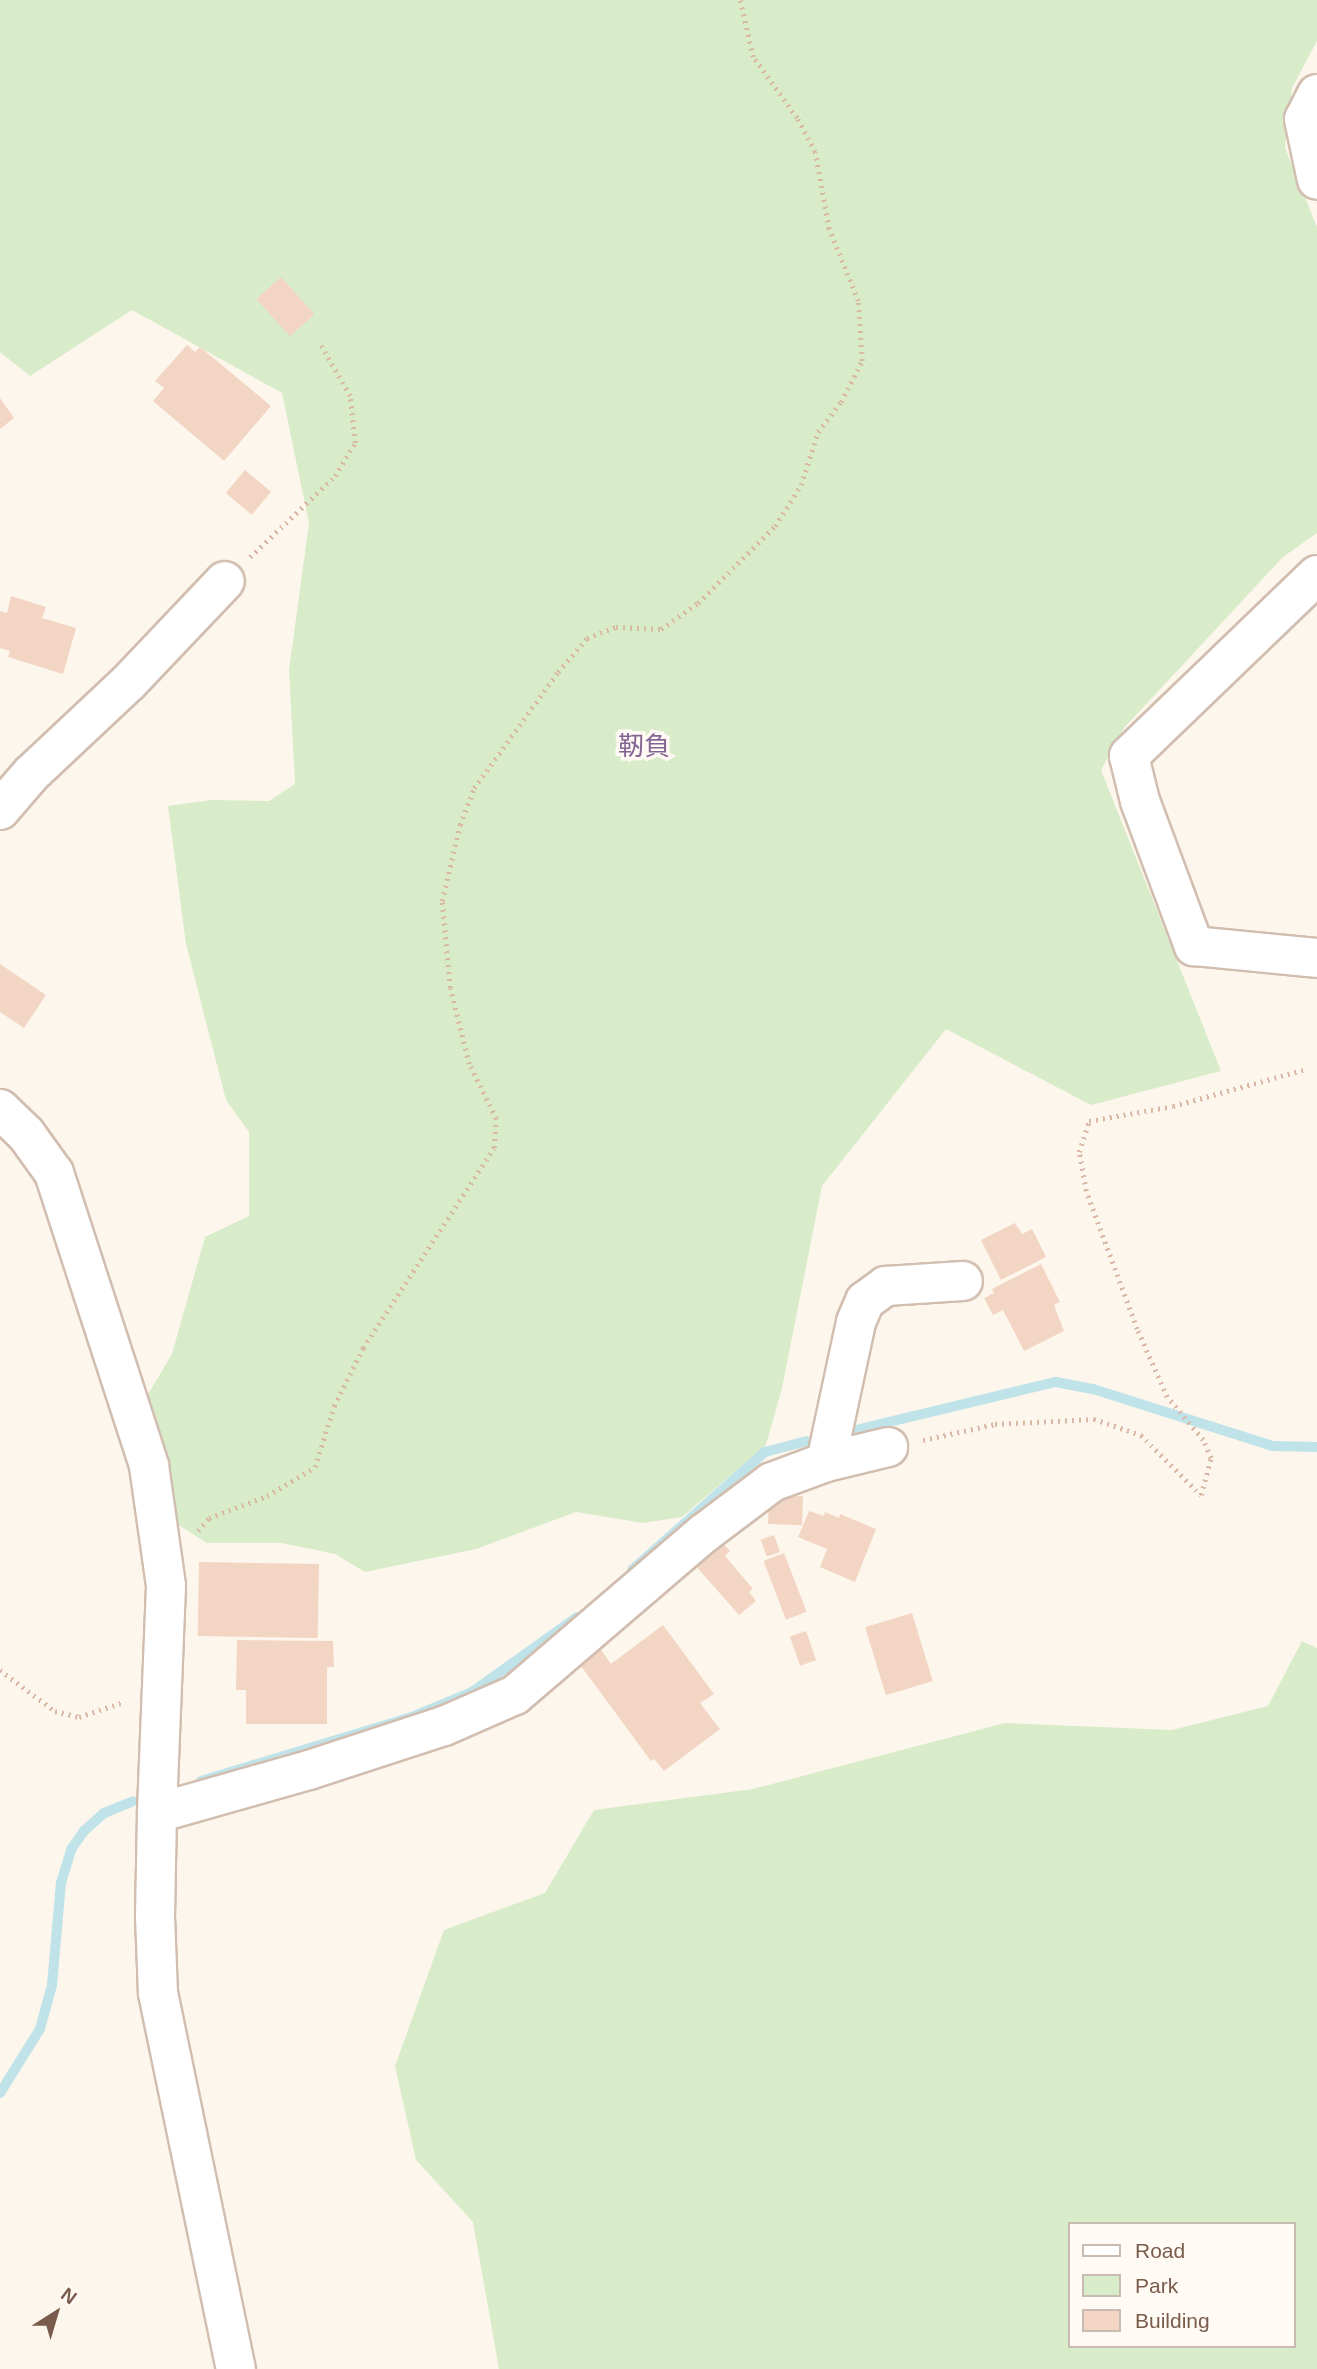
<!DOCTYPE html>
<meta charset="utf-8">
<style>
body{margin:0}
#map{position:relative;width:1317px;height:2369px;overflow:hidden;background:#fdf6ec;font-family:Helvetica,"Noto Sans JP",sans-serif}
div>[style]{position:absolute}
.green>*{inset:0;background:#d8ecc9}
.stream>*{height:10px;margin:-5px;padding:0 5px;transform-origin:5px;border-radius:5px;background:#bfe3e8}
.building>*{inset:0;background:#f3d5c3;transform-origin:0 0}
.path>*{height:4.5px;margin-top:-2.25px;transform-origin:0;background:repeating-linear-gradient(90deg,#d9b8a5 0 2px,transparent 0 7px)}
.roads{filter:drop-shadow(2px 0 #d1beb0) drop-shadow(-2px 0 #d1beb0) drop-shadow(0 2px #d1beb0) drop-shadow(0 -2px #d1beb0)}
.minor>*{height:38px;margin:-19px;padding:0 19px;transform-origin:19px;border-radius:19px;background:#fff}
span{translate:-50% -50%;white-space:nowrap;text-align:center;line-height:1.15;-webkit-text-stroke:7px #fffaf3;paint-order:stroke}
.quarter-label{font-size:26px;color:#846695}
.legend{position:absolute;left:1068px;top:2222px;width:228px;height:126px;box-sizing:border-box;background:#fffaf3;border:2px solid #cabbb1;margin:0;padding:9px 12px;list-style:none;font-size:21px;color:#7a5c4d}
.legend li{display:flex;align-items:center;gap:14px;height:35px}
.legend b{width:35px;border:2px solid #cabbb1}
.north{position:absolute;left:21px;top:2278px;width:70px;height:70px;-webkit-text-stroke:5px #fffaf3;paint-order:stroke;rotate:37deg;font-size:19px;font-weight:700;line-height:28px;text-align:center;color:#7a5c4d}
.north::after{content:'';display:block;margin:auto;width:24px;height:32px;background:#7a5c4d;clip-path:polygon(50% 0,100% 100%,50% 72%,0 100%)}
</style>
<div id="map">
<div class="green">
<i style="clip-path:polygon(0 0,1317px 0,1317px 41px,1292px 88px,1285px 148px,1317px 227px,1317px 533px,1283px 557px,1124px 728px,1101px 770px,1221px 1071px,1091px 1105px,946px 1029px,822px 1186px,782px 1388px,766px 1445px,682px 1517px,643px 1523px,576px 1512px,476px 1549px,365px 1572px,335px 1554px,282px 1543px,207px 1543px,172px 1521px,147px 1396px,172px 1354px,205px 1237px,249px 1216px,249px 1132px,226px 1100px,186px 944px,168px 806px,211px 800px,269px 801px,295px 784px,289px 670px,309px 523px,282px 393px,132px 310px,30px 376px,0 352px)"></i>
<i style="clip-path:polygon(evenodd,1302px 1641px,1317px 1648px,1317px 2369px,499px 2369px,473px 2222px,416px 2160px,395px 2066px,444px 1930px,545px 1893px,594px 1810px,753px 1789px,1005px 1723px,1172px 1730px,1268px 1706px,1302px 1641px,1070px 2224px,1294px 2224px,1294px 2346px,1070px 2346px,1070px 2224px)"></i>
</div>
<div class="stream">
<i style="left:843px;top:1433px;width:219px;rotate:-13.5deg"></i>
<i style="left:1056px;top:1382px;width:38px;rotate:11deg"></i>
<i style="left:1093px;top:1389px;width:189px;rotate:17.6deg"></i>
<i style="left:1273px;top:1446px;width:44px;rotate:1.3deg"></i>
<i style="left:632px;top:1570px;width:178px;rotate:-41.6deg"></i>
<i style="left:765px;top:1452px;width:43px;rotate:-14.7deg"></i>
<i style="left:201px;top:1781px;width:217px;rotate:-16.9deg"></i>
<i style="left:409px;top:1718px;width:68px;rotate:-22.4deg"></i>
<i style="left:472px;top:1692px;width:129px;rotate:-35.5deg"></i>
<i style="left:0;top:2093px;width:75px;rotate:-58deg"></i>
<i style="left:40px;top:2029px;width:46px;rotate:-74.7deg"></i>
<i style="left:52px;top:1985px;width:102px;rotate:-85deg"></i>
<i style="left:61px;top:1883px;width:37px;rotate:-73deg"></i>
<i style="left:72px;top:1848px;width:21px;rotate:-55deg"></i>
<i style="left:84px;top:1831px;width:27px;rotate:-42deg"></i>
<i style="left:104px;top:1813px;width:31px;rotate:-22deg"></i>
</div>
<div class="building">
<i style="left:281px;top:277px;width:50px;height:33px;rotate:48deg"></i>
<i style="clip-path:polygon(187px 345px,195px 352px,200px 347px,271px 406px,224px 461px,153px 401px,164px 388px,155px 381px)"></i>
<i style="clip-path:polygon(0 398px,14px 418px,0 429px)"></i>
<i style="left:245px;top:470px;width:34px;height:30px;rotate:40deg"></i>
<i style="clip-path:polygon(11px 596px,46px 607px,42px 618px,76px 628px,63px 674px,8px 657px,10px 651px,0 648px,0 611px,7px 613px)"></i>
<i style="clip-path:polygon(0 964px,46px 995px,24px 1028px,0 1012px)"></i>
<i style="clip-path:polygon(1015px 1223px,1022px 1234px,1032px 1229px,1046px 1257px,1001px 1280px,981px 1240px)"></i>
<i style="clip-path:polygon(1041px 1264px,1060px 1302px,1054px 1305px,1064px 1331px,1024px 1351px,1003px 1310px,993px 1315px,984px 1298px,994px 1293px,992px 1289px)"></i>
<i style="left:769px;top:1495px;width:34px;height:29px;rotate:2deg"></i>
<i style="clip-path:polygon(809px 1511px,824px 1516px,825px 1512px,839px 1518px,840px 1514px,876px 1529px,855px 1582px,820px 1567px,827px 1549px,798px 1537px)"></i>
<i style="left:774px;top:1535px;width:18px;height:14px;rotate:71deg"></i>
<i style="clip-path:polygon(722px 1542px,730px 1551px,725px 1556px,753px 1589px,749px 1592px,756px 1601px,739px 1615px,695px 1565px)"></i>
<i style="left:784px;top:1553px;width:63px;height:22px;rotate:69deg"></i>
<i style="left:199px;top:1562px;width:120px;height:74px;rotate:1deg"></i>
<i style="left:912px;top:1613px;width:71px;height:49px;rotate:73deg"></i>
<i style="clip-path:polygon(663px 1625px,714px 1694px,700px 1703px,720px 1729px,664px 1771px,654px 1759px,651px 1761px,578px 1662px,599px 1647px,611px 1664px)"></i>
<i style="left:806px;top:1631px;width:31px;height:17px;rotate:71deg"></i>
<i style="clip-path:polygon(237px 1640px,333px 1641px,334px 1667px,327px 1667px,327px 1724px,246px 1724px,246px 1690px,236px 1690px)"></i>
</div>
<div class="path">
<i style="left:250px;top:557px;width:117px;rotate:-43.6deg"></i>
<i style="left:335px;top:476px;width:39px;rotate:-59deg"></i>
<i style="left:355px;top:443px;width:47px;rotate:-96.1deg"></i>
<i style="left:350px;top:396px;width:62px;rotate:-119.9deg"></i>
<i style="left:923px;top:1440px;width:74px;rotate:-12.5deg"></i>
<i style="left:995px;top:1424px;width:99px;rotate:-2.9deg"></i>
<i style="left:1094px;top:1419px;width:50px;rotate:18.8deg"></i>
<i style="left:1141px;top:1435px;width:85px;rotate:45deg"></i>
<i style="left:1201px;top:1495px;width:38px;rotate:-75deg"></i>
<i style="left:1211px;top:1458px;width:20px;rotate:-114deg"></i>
<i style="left:1203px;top:1440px;width:56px;rotate:-129.9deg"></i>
<i style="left:1167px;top:1397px;width:74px;rotate:-113.8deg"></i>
<i style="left:1137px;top:1329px;width:147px;rotate:-110.3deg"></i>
<i style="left:1086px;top:1191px;width:40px;rotate:-100deg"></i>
<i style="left:1079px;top:1152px;width:33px;rotate:-72deg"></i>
<i style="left:1089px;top:1121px;width:85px;rotate:-10.1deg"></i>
<i style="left:1173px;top:1106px;width:135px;rotate:-15.5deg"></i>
<i style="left:198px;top:1531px;width:17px;rotate:-50deg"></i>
<i style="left:209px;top:1518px;width:62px;rotate:-20.8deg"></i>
<i style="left:267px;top:1496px;width:56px;rotate:-31.1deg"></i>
<i style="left:315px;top:1467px;width:64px;rotate:-72.7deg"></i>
<i style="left:334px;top:1406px;width:65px;rotate:-63.4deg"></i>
<i style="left:363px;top:1348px;width:239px;rotate:-56.8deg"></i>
<i style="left:494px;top:1148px;width:29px;rotate:-86deg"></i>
<i style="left:496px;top:1119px;width:61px;rotate:-116.1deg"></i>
<i style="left:469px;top:1064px;width:78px;rotate:-104deg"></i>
<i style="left:450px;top:988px;width:87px;rotate:-95.3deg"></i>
<i style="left:442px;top:901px;width:78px;rotate:-76.7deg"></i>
<i style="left:460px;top:825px;width:40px;rotate:-69deg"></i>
<i style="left:474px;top:788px;width:143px;rotate:-54.1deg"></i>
<i style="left:558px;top:672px;width:45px;rotate:-49.5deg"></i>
<i style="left:587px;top:638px;width:31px;rotate:-21deg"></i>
<i style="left:616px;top:627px;width:45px;rotate:2.5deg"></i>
<i style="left:661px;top:629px;width:45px;rotate:-35.1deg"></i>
<i style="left:698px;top:603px;width:109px;rotate:-45deg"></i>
<i style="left:775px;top:526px;width:49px;rotate:-57.6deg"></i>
<i style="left:801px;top:485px;width:56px;rotate:-72.2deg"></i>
<i style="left:818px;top:432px;width:38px;rotate:-53deg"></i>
<i style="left:841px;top:402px;width:46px;rotate:-62.9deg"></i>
<i style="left:862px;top:361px;width:60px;rotate:-93.8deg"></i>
<i style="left:858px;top:301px;width:78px;rotate:-111.9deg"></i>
<i style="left:829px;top:229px;width:78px;rotate:-100.3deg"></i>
<i style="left:815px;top:152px;width:38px;rotate:-118deg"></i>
<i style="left:797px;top:118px;width:75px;rotate:-125.8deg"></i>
<i style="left:753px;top:57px;width:58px;rotate:-102.8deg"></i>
<i style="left:0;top:1670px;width:69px;rotate:36.7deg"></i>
<i style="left:55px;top:1711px;width:25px;rotate:14deg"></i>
<i style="left:79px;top:1717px;width:47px;rotate:-18.4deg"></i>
</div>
<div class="roads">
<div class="minor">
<i style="left:1317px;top:94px;width:28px;rotate:117deg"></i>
<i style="left:1304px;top:119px;width:62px;rotate:78deg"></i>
<i style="left:1317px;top:575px;width:261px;rotate:136.1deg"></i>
<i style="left:1129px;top:756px;width:46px;rotate:76.3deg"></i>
<i style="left:1140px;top:801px;width:155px;rotate:69.6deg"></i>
<i style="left:1194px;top:946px;width:124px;rotate:5.6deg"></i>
<i style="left:0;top:810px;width:48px;rotate:-49.3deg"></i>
<i style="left:31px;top:774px;width:134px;rotate:-43.2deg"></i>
<i style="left:129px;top:682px;width:139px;rotate:-46.5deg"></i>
<i style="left:0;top:1109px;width:36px;rotate:44deg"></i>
<i style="left:26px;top:1134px;width:48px;rotate:54.3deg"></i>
<i style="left:54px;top:1173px;width:308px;rotate:72deg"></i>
<i style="left:149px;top:1466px;width:121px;rotate:81.9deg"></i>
<i style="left:166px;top:1586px;width:227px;rotate:92.3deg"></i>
<i style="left:157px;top:1813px;width:103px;rotate:91.1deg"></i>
<i style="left:155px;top:1916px;width:77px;rotate:87.8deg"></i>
<i style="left:158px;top:1993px;width:384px;rotate:78.3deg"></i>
<i style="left:826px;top:1462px;width:143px;rotate:-77.9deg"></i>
<i style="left:856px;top:1322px;width:23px;rotate:-67deg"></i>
<i style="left:865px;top:1301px;width:26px;rotate:-36deg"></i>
<i style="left:886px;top:1286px;width:77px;rotate:-3.7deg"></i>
<i style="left:157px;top:1813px;width:158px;rotate:-15.8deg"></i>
<i style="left:309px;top:1770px;width:142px;rotate:-18.1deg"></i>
<i style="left:444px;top:1726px;width:77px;rotate:-23.6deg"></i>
<i style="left:515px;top:1695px;width:248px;rotate:-40.6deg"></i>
<i style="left:703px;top:1534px;width:86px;rotate:-37deg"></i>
<i style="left:772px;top:1482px;width:58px;rotate:-20.3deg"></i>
<i style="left:826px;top:1462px;width:64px;rotate:-13.6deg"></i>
</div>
</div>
<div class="quarter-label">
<span style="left:644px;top:747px">靭負</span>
</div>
<ul class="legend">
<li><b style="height:9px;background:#fff"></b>Road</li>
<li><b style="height:19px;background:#d8ecc9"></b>Park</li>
<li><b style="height:19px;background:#f3d5c3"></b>Building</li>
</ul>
<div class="north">N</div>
</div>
